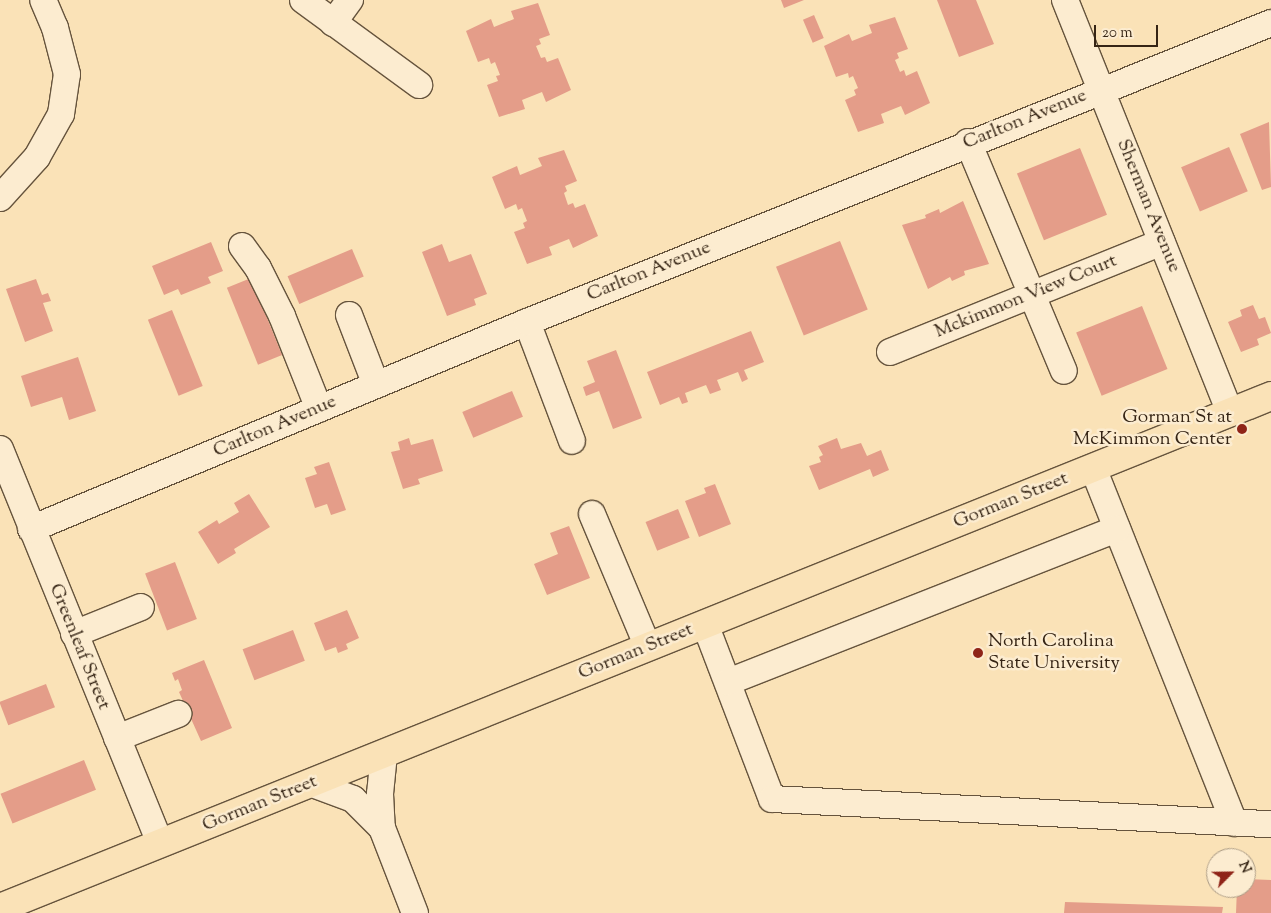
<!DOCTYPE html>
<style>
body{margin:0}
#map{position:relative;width:1271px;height:913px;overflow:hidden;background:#fae2b7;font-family:"Sorts Mill Goudy",serif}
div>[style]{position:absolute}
.building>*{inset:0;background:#e49d89;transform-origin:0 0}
.roads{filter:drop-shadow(1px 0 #66543d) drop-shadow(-1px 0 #66543d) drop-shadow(0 1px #66543d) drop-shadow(0 -1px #66543d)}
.minor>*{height:26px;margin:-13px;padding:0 13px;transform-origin:13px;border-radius:13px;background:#fcecd0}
.major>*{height:28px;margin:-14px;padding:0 14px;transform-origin:14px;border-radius:14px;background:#fae2b7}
.dots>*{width:14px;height:14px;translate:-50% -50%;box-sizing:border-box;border:2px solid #fcecd0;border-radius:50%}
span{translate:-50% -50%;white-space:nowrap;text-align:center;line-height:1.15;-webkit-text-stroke:5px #fcecd0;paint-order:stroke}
.street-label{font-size:19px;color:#352414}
.poi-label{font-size:19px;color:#352414}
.right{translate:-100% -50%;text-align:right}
.left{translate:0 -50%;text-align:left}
.north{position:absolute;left:1206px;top:848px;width:50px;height:50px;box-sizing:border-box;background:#fcecd0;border:1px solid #ac9c85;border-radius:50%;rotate:67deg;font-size:14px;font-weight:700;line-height:20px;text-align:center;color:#352414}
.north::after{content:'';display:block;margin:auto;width:18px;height:22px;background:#8f2418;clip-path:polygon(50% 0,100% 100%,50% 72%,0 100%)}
.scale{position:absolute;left:1094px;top:25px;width:64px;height:22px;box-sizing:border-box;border:2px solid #352414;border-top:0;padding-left:6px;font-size:15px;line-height:18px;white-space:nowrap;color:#352414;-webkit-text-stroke:4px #fcecd0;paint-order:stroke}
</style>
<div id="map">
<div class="building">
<i style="clip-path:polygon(781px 0,804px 0,784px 8px)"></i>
<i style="clip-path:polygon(937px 0,976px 0,994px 44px,959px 57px)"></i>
<i style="clip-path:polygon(538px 3px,550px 35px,539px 39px,541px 44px,536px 46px,541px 58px,545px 57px,547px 62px,558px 58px,571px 90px,546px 102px,542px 92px,522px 100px,525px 109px,499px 117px,487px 85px,498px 81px,496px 76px,500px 75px,495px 62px,491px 64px,489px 58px,478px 62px,466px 31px,491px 19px,494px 27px,514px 19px,511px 11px)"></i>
<i style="left:814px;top:15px;width:25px;height:12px;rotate:67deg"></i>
<i style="clip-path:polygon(895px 17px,908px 49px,897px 53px,899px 58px,895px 60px,900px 72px,904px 70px,906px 76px,917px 71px,930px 103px,905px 115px,901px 106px,881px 114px,884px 123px,858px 132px,845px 100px,856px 95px,854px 90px,858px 88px,853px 76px,849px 78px,848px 73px,836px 77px,824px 46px,849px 34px,852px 41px,872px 33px,869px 25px)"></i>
<i style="clip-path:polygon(1269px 122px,1271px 187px,1262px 190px,1240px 134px)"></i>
<i style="left:1229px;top:147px;width:48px;height:52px;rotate:67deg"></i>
<i style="left:1080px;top:148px;width:72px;height:68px;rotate:68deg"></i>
<i style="clip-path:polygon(564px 150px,577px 181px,565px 186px,567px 191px,564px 193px,568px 205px,573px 203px,575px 208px,585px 204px,598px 236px,573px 248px,569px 239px,549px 247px,552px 255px,527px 264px,514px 232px,525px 228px,523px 223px,527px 221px,522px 208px,518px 210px,516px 204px,505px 209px,492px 177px,517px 166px,520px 175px,542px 166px,538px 158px)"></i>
<i style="clip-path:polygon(963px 201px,989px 264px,964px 271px,965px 275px,952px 281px,950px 277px,928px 289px,902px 225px,926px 218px,925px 215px,939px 209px,940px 213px)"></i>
<i style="left:840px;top:241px;width:74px;height:69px;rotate:68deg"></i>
<i style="clip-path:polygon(211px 242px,223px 271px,208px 277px,211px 283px,181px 295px,178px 289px,164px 295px,152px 266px)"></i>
<i style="clip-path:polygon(442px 244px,449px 262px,471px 254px,487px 294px,474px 299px,476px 305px,447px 316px,422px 252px)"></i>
<i style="left:352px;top:249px;width:30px;height:70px;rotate:67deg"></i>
<i style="left:251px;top:278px;width:83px;height:26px;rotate:68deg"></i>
<i style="clip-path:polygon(36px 279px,42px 295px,48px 293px,51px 301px,43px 303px,53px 331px,25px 342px,6px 289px)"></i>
<i style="clip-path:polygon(1253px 305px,1259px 319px,1265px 317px,1271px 333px,1257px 339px,1259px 345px,1241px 352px,1228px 322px,1242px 316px,1240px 310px)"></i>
<i style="left:1142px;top:306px;width:68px;height:71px;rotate:68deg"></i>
<i style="left:172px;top:310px;width:82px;height:26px;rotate:68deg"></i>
<i style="clip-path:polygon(751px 331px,764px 362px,744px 370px,748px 379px,742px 382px,738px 372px,717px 380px,721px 390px,710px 394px,706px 385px,685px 393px,688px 402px,682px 404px,679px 397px,660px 405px,647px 372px)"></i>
<i style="clip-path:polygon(616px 350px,642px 418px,613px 429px,599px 391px,586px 396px,583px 387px,595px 382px,587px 361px)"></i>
<i style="clip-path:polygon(78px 357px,96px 411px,69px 420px,62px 397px,31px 407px,21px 376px)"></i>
<i style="left:512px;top:391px;width:28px;height:54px;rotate:67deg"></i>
<i style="clip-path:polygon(409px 438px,411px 445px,433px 439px,443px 471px,418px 479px,420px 484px,403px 489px,391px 452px,400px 450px,398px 442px)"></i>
<i style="clip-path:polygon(837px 438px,841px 449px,861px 443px,867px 456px,881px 450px,889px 470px,873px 477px,870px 469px,819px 490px,809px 466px,821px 462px,819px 457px,823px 455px,818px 446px)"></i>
<i style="clip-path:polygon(329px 462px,346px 510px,331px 515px,327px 504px,315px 508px,305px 478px,317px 474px,314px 467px)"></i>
<i style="clip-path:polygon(715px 484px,731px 524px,699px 537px,685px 501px,706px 493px,704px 488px)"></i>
<i style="clip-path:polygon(249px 494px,270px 527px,234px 549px,236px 553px,218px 564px,198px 532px,217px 520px,219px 524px,239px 512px,234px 503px)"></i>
<i style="left:678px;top:509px;width:31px;height:35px;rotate:68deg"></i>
<i style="clip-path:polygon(569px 526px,590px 578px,547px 595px,534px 564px,558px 554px,550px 533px)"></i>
<i style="left:175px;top:562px;width:61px;height:32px;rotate:69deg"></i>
<i style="clip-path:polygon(347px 610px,359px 638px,346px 644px,348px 649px,338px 653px,336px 647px,325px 651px,314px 623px)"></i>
<i style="left:293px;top:630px;width:33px;height:54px;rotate:69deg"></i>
<i style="clip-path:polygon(204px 660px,232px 728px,201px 741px,179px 692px,182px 690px,178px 679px,175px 681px,172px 673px)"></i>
<i style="left:46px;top:684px;width:25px;height:50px;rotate:69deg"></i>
<i style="left:84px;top:760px;width:32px;height:90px;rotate:68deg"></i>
<i style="clip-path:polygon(1246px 879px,1271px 880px,1271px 913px,1236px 913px,1237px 888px,1246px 888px)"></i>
<i style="clip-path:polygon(1065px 902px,1223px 907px,1222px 913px,1064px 913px)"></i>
</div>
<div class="roads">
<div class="minor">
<i style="left:303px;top:0;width:144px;rotate:36.2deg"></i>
<i style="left:1065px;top:0;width:445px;rotate:68.2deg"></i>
<i style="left:333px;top:23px;width:29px;rotate:-54deg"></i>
<i style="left:968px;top:142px;width:248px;rotate:67.3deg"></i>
<i style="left:0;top:198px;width:55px;rotate:-47.9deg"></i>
<i style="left:37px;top:157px;width:49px;rotate:-60.8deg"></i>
<i style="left:61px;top:114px;width:40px;rotate:-81.5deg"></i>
<i style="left:67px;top:74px;width:48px;rotate:-104.6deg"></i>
<i style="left:55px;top:28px;width:30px;rotate:-113deg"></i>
<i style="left:242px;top:246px;width:27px;rotate:54deg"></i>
<i style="left:258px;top:268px;width:54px;rotate:63.4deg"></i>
<i style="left:282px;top:316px;width:100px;rotate:68.3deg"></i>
<i style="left:349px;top:315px;width:75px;rotate:68.9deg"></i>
<i style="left:527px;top:322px;width:127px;rotate:69.3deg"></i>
<i style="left:890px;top:352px;width:293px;rotate:-22deg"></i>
<i style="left:0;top:449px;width:426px;rotate:67.9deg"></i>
<i style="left:1093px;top:468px;width:382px;rotate:68.3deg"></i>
<i style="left:592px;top:514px;width:144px;rotate:67.2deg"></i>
<i style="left:31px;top:529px;width:537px;rotate:-22.65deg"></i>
<i style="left:527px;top:322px;width:802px;rotate:-21.89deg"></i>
<i style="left:705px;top:624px;width:187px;rotate:69.1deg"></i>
<i style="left:772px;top:799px;width:500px;rotate:2.9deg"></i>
<i style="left:74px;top:634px;width:72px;rotate:-21.9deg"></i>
<i style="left:728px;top:682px;width:418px;rotate:-21.5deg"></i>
<i style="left:117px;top:738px;width:66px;rotate:-21.5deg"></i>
<i style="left:384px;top:754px;width:40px;rotate:95.7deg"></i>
<i style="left:380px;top:794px;width:34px;rotate:87deg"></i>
<i style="left:382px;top:828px;width:91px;rotate:68.8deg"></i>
<i style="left:310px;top:783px;width:46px;rotate:20.4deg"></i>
<i style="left:353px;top:799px;width:41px;rotate:45deg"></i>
</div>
<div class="major">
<i style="left:0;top:908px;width:1370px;rotate:-21.94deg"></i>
</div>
</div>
<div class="dots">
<i style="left:1242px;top:429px;background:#8f2418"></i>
<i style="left:978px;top:653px;background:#8f2418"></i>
</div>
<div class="street-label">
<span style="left:1025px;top:120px;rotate:-22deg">Carlton Avenue</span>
<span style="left:1148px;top:206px;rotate:68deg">Sherman Avenue</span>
<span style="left:649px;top:272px;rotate:-22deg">Carlton Avenue</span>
<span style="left:1026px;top:297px;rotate:-22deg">Mckimmon View Court</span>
<span style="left:275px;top:427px;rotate:-23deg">Carlton Avenue</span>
<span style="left:1011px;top:501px;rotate:-22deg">Gorman Street</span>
<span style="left:79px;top:647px;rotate:68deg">Greenleaf Street</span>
<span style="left:636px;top:652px;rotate:-22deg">Gorman Street</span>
<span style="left:260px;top:804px;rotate:-22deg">Gorman Street</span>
</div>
<div class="poi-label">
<span class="right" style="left:1232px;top:429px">Gorman St at<br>McKimmon Center</span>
<span class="left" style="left:988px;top:653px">North Carolina<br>State University</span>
</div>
<div class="north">N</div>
<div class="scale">20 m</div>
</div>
